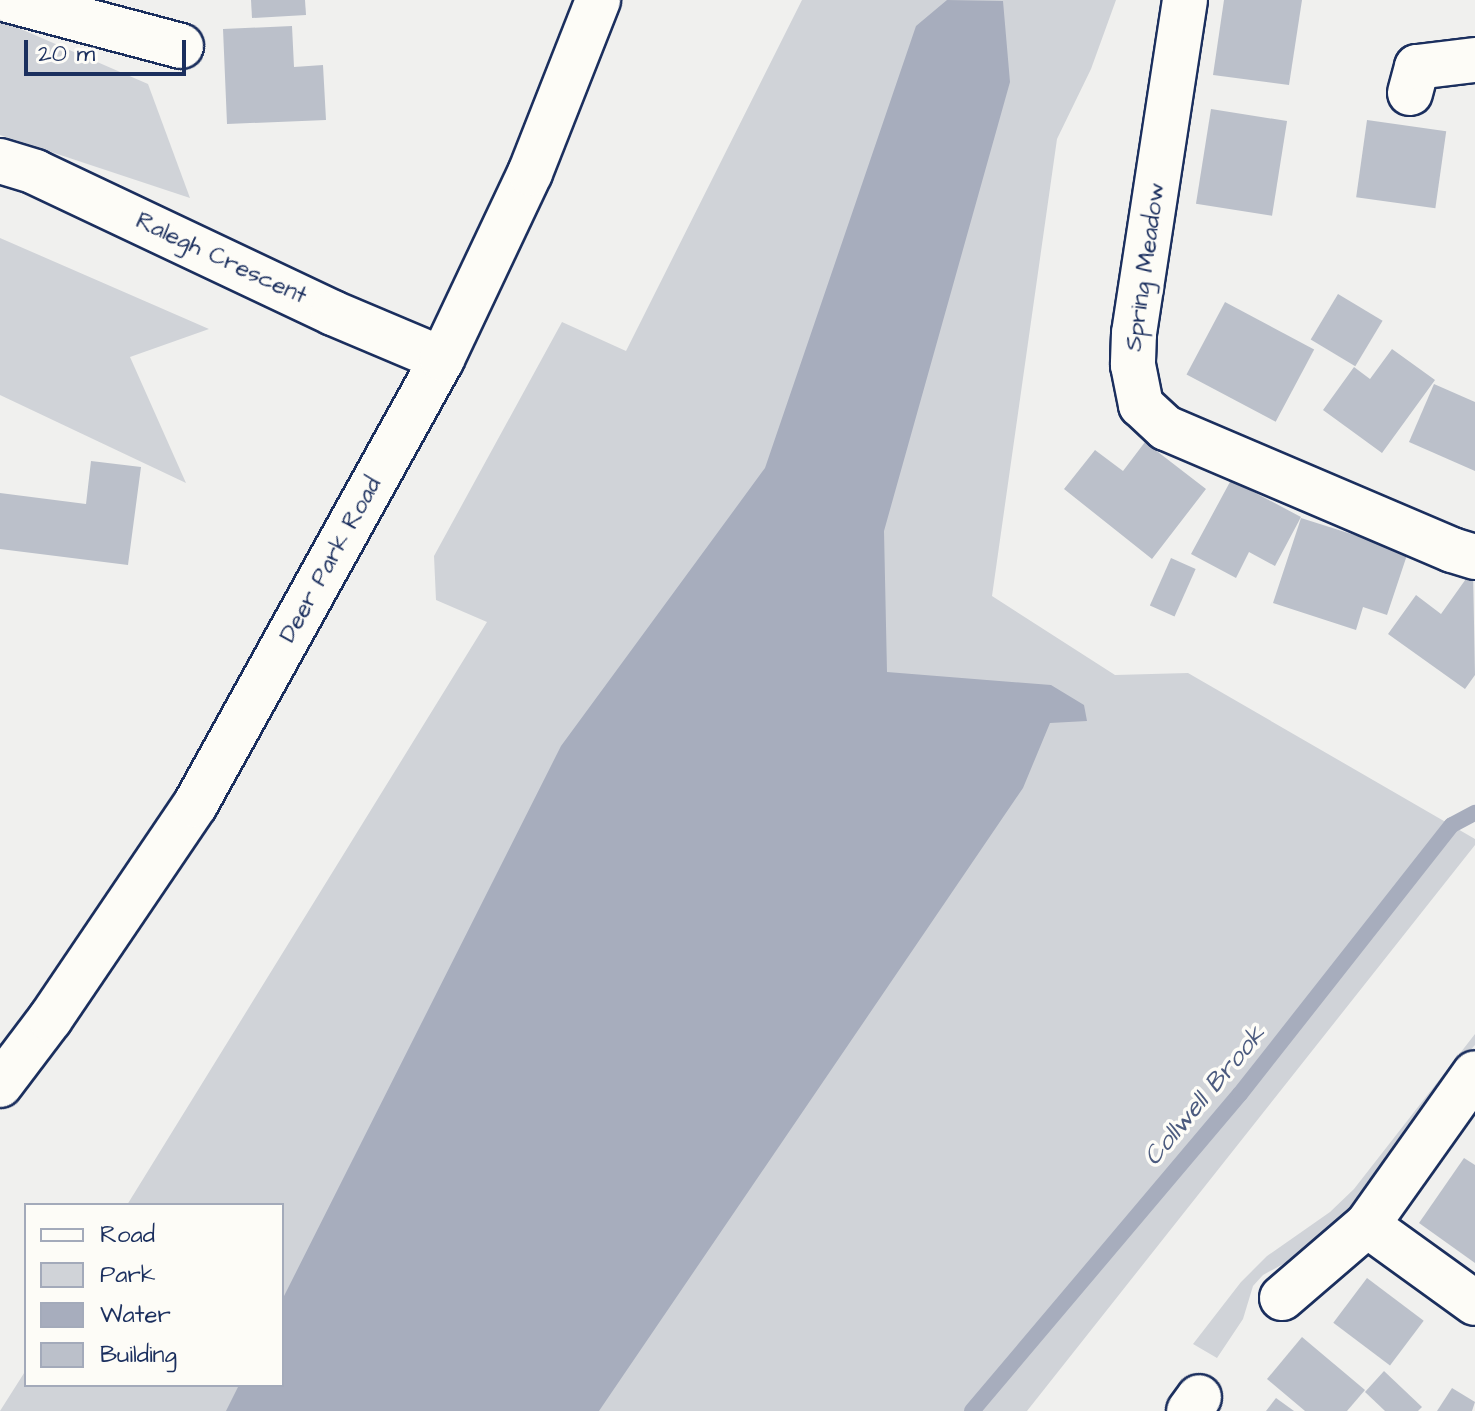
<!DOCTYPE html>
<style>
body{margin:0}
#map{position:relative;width:1475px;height:1411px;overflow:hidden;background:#f0f0ee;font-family:"Architects Daughter",sans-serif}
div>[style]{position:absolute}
.green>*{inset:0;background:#d0d3d8}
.water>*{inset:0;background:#a7adbd}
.stream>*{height:16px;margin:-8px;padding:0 8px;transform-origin:8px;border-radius:8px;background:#a7adbd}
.building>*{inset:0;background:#bbc0ca;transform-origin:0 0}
.roads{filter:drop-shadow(2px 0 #1b2f5e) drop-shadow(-2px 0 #1b2f5e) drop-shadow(0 2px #1b2f5e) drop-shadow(0 -2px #1b2f5e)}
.minor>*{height:44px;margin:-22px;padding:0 22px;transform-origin:22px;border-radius:22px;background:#fdfcf7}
.tertiary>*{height:44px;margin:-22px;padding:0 22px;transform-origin:22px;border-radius:22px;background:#fdfcf7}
span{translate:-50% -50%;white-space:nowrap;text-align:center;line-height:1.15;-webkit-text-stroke:7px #fdfcf7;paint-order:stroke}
.street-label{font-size:24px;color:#1b2f5e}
.water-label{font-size:26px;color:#4c5b7f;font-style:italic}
.legend{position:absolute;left:24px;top:1203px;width:260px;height:184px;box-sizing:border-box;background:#fdfcf7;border:2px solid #a3aaba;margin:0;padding:10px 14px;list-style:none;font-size:24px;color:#1b2f5e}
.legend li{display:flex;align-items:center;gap:16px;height:40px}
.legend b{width:40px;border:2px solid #a3aaba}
.scale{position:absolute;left:24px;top:40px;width:162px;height:36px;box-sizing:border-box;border:4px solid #1b2f5e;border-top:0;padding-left:10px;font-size:24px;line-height:28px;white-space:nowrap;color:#1b2f5e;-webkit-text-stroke:6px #fdfcf7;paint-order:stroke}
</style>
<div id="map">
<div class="green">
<i style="clip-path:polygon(802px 0,1116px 0,1091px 69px,1057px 139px,992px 596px,1115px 675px,1188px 673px,1475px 839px,1475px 845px,1027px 1411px,0 1411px,26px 1370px,26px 1385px,282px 1385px,282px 1205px,127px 1205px,487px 622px,436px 600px,434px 556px,562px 322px,626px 351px)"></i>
<i style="clip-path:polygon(0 20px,148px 84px,190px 198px,0 135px)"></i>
<i style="clip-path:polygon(0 238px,209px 329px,130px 357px,186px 483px,0 395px)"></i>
<i style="clip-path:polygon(1475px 1034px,1475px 1045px,1450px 1072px,1344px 1215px,1303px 1253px,1263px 1275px,1253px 1286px,1243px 1319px,1217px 1358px,1193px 1344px,1241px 1282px,1267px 1256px,1330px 1212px,1354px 1189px)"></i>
</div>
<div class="water">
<i style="clip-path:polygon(947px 0,1003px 1px,1010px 82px,884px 531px,887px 672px,1051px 685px,1084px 705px,1087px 721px,1050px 723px,1023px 788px,599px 1411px,226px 1411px,239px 1385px,282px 1385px,282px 1300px,561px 746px,765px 468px,916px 26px)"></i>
</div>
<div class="stream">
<i style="left:972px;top:1411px;width:415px;rotate:-49.8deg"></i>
<i style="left:1240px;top:1094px;width:342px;rotate:-51.8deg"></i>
<i style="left:1452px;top:825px;width:26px;rotate:-28deg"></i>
</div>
<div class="building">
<i style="clip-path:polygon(251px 0,305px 0,306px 15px,252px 18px)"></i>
<i style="clip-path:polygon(1224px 0,1302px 0,1289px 85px,1213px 75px)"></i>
<i style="clip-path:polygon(292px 26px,294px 67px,323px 65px,326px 120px,227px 124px,223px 29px)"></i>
<i style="left:1211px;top:109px;width:77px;height:96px;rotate:9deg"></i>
<i style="left:1367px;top:120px;width:80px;height:78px;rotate:8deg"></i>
<i style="left:1338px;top:294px;width:52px;height:53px;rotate:31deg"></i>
<i style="left:1225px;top:302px;width:101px;height:82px;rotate:28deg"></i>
<i style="clip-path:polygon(1392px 349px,1435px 380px,1382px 453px,1323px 410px,1354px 367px,1370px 379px)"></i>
<i style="clip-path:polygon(1434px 384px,1475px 402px,1475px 471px,1409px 442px)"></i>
<i style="clip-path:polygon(1145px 442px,1206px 489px,1152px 559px,1064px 489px,1095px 450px,1123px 471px)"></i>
<i style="clip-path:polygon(91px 461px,141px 467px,128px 565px,0 549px,0 493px,86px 504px)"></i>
<i style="clip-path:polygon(1231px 480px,1301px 517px,1275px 566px,1249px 552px,1236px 578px,1191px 554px)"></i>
<i style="clip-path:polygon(1301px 518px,1408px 552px,1387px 615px,1363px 607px,1356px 630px,1273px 603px)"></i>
<i style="left:1171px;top:558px;width:27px;height:52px;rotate:24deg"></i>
<i style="clip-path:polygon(1473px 569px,1475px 675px,1465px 689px,1388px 634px,1416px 595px,1441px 614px)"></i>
<i style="clip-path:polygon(1464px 1158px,1475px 1165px,1475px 1263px,1419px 1223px)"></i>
<i style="left:1367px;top:1278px;width:71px;height:56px;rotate:37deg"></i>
<i style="clip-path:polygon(1302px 1337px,1365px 1390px,1347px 1411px,1305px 1411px,1267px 1379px)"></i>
<i style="clip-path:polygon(1384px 1371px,1422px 1407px,1418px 1411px,1385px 1411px,1365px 1392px)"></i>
<i style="clip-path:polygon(1452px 1388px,1475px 1402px,1472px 1411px,1437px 1411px)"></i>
<i style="clip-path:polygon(1276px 1398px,1294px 1411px,1266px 1411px)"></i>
</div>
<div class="roads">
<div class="minor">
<i style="left:8px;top:0;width:179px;rotate:14.9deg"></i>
<i style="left:1185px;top:0;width:337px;rotate:98.7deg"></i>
<i style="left:1134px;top:333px;width:32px;rotate:92deg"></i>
<i style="left:1133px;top:365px;width:41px;rotate:78.7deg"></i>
<i style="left:1141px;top:405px;width:34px;rotate:43deg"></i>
<i style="left:1166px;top:428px;width:311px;rotate:23.1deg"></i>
<i style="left:1452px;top:550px;width:24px;rotate:17deg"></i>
<i style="left:1410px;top:93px;width:27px;rotate:-75deg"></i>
<i style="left:1417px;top:67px;width:58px;rotate:-6.9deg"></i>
<i style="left:0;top:161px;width:37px;rotate:17deg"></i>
<i style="left:35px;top:172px;width:330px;rotate:25.3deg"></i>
<i style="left:333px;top:313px;width:118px;rotate:22.9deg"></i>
<i style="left:1367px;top:1225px;width:186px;rotate:-54.6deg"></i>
<i style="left:1282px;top:1298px;width:112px;rotate:-40.7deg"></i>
<i style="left:1367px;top:1225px;width:133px;rotate:35.8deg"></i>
<i style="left:1189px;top:1411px;width:17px;rotate:-54deg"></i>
</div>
<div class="tertiary">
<i style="left:0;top:1085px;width:83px;rotate:-52.9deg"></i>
<i style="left:50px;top:1019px;width:258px;rotate:-55.9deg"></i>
<i style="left:195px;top:805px;width:510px;rotate:-61.02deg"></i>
<i style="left:442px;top:359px;width:206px;rotate:-64.7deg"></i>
<i style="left:530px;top:173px;width:186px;rotate:-68.5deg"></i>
</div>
</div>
<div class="street-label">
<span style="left:221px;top:259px;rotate:25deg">Ralegh Crescent</span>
<span style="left:1146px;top:267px;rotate:-82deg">Spring Meadow</span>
<span style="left:331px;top:560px;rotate:-61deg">Deer Park Road</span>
</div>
<div class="water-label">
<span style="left:1205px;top:1096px;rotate:-50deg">Collwell Brook</span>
</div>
<ul class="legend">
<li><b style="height:10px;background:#fdfcf7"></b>Road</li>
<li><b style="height:22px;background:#d0d3d8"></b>Park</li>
<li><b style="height:22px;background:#a7adbd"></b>Water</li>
<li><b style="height:22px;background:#bbc0ca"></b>Building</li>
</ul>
<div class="scale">20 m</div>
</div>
